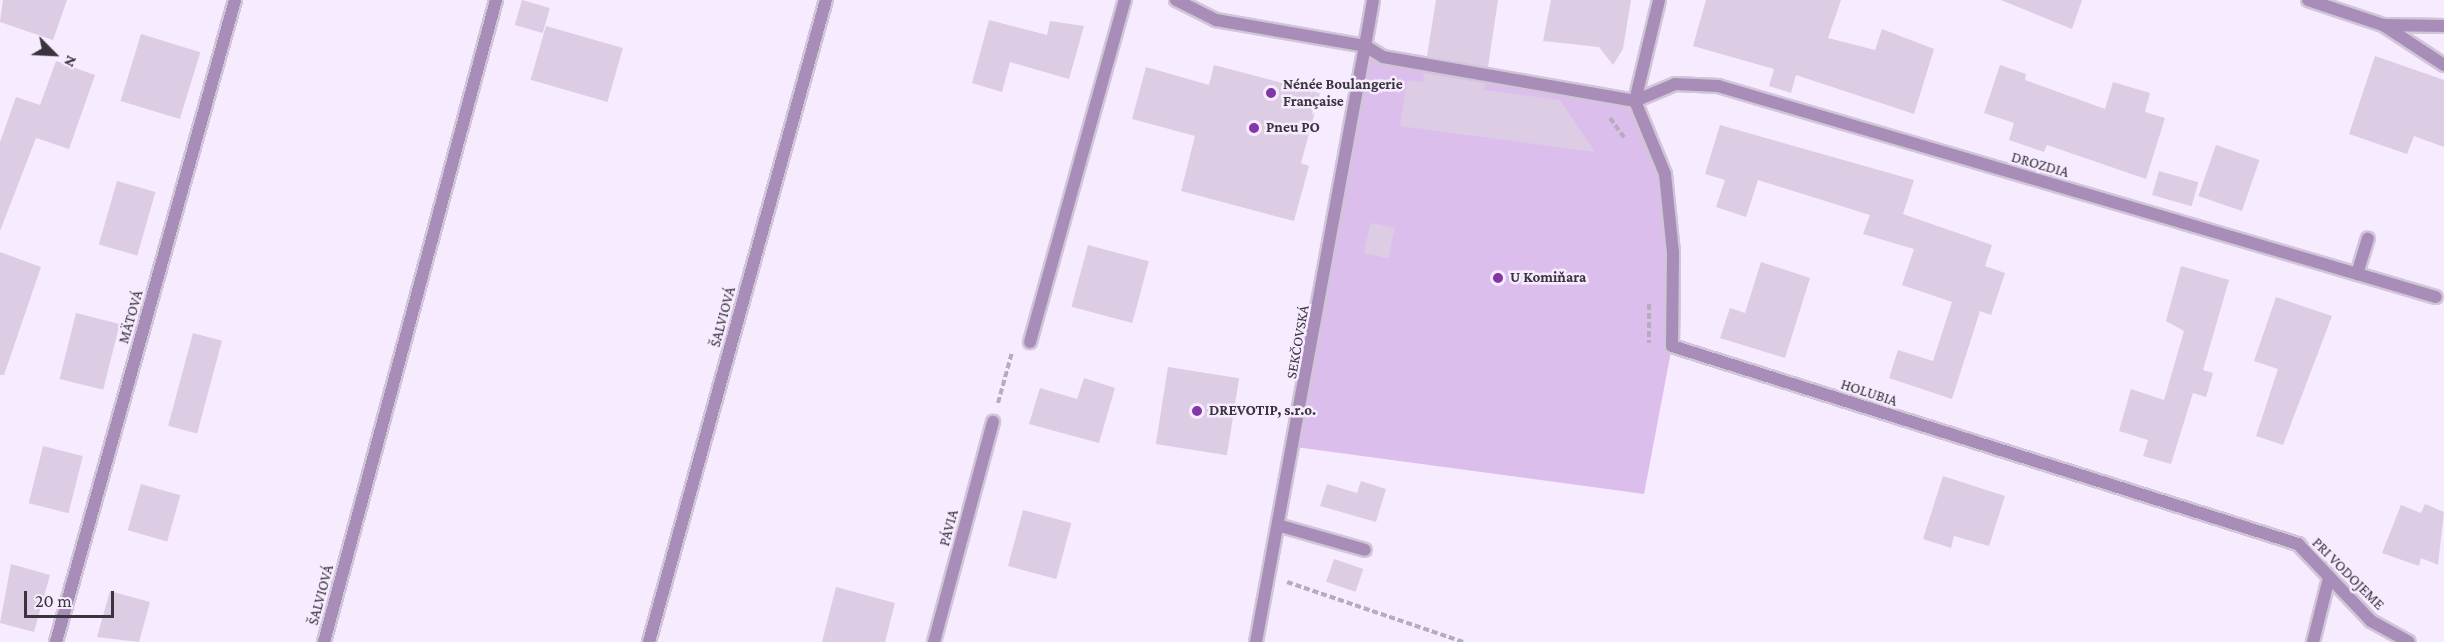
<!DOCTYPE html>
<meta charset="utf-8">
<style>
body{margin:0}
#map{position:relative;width:2444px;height:642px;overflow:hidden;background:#f7ebff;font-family:"Crimson Pro",serif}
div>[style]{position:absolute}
.green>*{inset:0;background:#dcbeed}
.building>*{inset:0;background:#dccde5;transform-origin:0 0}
.path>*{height:4px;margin-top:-2px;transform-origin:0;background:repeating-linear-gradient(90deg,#b5acbc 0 6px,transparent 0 9px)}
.roads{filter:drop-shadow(2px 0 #d1c6d8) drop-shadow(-2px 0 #d1c6d8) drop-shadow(0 2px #d1c6d8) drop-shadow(0 -2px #d1c6d8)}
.service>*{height:12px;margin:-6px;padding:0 6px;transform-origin:6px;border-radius:6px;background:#a88db8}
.minor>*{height:12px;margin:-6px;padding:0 6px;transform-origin:6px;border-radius:6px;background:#a88db8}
.tertiary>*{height:12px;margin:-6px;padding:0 6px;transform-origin:6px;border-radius:6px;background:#a88db8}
.dots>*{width:16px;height:16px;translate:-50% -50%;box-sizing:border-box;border:3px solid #f7ebff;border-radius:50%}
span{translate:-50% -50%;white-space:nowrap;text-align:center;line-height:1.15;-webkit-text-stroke:5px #f7ebff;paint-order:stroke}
.poi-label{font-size:15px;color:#39343d;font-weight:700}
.left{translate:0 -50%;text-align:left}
.street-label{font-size:15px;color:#39343d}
.north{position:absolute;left:24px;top:24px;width:60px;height:60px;-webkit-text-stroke:4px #f7ebff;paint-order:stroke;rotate:114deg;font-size:16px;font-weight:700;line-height:24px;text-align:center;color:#39343d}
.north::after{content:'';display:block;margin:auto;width:21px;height:27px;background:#39343d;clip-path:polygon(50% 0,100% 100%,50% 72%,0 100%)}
.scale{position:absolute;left:24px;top:591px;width:90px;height:27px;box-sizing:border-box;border:3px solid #39343d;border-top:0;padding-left:8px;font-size:18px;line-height:21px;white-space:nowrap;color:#39343d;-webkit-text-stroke:4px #f7ebff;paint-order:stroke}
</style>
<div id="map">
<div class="green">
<i style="clip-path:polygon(1365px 46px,1635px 101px,1665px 174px,1672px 346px,1644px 494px,1295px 447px)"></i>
</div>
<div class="building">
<i style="clip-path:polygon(3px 0,67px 0,53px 40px,0 22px)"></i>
<i style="left:522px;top:0;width:29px;height:26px;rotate:16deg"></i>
<i style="clip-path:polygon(1436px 0,1498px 0,1488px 67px,1427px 56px)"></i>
<i style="clip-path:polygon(1551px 0,1631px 0,1623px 49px,1613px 65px,1599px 47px,1543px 41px)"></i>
<i style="clip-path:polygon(1706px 0,1841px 0,1828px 38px,1875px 50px,1882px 29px,1934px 49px,1914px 114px,1796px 75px,1791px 93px,1769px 86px,1774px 69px,1693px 46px)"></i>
<i style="clip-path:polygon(2001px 0,2082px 0,2072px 29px)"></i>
<i style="clip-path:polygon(989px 20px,1047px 35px,1050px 21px,1084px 26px,1069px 79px,1010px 62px,1002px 92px,972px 83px)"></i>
<i style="left:546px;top:26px;width:80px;height:56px;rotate:16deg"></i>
<i style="left:141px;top:34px;width:62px;height:70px;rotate:17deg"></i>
<i style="clip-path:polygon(2375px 56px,2444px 80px,2444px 147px,2414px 136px,2407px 154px,2349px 134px)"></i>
<i style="clip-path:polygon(56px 61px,95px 75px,69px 149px,36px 138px,0 231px,0 142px,16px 97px,40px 105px)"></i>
<i style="clip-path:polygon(1214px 65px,1320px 93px,1301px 163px,1309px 166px,1294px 221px,1181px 191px,1195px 136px,1132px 119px,1146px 67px,1209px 85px)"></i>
<i style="clip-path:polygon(2000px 65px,2026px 74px,2025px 80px,2105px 109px,2113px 82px,2150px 93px,2145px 112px,2165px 118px,2146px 179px,2047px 145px,2044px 152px,2009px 140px,2014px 123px,1984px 113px)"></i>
<i style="clip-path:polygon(1424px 73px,1485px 83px,1484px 90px,1560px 100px,1595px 152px,1400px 126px,1407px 80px,1423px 82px)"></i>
<i style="clip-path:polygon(1720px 125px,1914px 180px,1903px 214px,1992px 245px,1985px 266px,2005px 273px,1991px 315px,1980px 311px,1952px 399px,1889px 378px,1898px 350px,1933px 361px,1952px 302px,1902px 285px,1914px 249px,1863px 234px,1870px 215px,1758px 180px,1746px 217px,1716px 207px,1725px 180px,1705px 174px)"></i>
<i style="left:2216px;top:145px;width:46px;height:54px;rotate:19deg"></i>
<i style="left:2159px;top:171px;width:41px;height:25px;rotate:16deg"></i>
<i style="left:117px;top:181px;width:40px;height:66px;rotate:16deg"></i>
<i style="left:1370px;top:223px;width:25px;height:31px;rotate:11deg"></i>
<i style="left:1088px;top:245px;width:63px;height:64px;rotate:15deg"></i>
<i style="clip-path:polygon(0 252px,41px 267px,4px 375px,0 375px)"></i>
<i style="clip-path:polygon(1761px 262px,1810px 278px,1785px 358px,1720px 338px,1730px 308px,1745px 313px)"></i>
<i style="clip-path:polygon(2181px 266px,2229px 280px,2203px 370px,2213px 373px,2206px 397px,2193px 393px,2171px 464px,2143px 456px,2148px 440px,2119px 431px,2131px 389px,2164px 400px,2184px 331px,2166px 321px)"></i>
<i style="clip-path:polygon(2276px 297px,2332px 316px,2283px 445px,2256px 436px,2278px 369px,2254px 361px)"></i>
<i style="left:76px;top:313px;width:45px;height:68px;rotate:14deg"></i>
<i style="left:193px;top:333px;width:30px;height:96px;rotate:15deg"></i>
<i style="left:1168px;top:367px;width:72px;height:78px;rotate:9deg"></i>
<i style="clip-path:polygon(1084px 378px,1115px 388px,1099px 443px,1029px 424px,1040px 388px,1077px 399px)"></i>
<i style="left:43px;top:446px;width:41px;height:59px;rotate:14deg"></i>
<i style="clip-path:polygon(1943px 476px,2005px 496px,1989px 546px,1954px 536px,1951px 548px,1923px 539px)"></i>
<i style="clip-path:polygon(1361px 481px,1386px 489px,1376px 522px,1320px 506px,1327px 484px,1357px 493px)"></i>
<i style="left:141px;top:484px;width:41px;height:48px;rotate:16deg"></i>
<i style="clip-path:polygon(2425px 504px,2444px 512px,2438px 565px,2421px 558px,2419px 566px,2382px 553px,2401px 505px,2421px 513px)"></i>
<i style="left:1023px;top:510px;width:50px;height:58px;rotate:15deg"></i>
<i style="left:1334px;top:559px;width:31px;height:24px;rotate:19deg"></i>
<i style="clip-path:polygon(11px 564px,50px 575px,34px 632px,0 623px)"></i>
<i style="clip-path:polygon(836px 587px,895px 603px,885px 642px,822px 642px)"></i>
<i style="clip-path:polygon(110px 591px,150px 602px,139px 642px,97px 637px)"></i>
</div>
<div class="path">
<i style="left:1610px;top:118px;width:26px;rotate:54deg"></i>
<i style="left:1649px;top:304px;width:39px;rotate:90deg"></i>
<i style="left:998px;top:403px;width:53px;rotate:-74.6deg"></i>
<i style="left:1287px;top:582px;width:186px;rotate:18.8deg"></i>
</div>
<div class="roads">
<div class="service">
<i style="left:2383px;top:25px;width:73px;rotate:33.3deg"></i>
<i style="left:2384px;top:25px;width:60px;rotate:1deg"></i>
<i style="left:1281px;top:526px;width:87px;rotate:15.9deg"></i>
<i style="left:2313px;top:642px;width:66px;rotate:-76deg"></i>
</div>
<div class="minor">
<i style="left:2308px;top:0;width:79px;rotate:18.4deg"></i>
<i style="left:1635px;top:101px;width:79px;rotate:67.7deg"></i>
<i style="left:1665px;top:174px;width:79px;rotate:84.2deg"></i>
<i style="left:1673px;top:253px;width:93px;rotate:90.6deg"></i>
<i style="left:1672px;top:346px;width:657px;rotate:17.55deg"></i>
<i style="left:2298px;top:544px;width:106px;rotate:46.5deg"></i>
<i style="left:2371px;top:621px;width:43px;rotate:28.9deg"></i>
<i style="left:1635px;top:101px;width:43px;rotate:-23deg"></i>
<i style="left:1675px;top:84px;width:43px;rotate:2.7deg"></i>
<i style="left:1718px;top:86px;width:748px;rotate:16.38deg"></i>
<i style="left:1635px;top:101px;width:104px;rotate:-76.6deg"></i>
<i style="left:2357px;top:274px;width:37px;rotate:-73deg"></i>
<i style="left:1030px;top:342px;width:355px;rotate:-74.5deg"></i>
<i style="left:56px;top:642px;width:666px;rotate:-74.42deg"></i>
<i style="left:324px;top:642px;width:665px;rotate:-75deg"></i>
<i style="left:649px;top:642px;width:666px;rotate:-74.59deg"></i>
<i style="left:934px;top:642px;width:228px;rotate:-75deg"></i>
<i style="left:1256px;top:642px;width:606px;rotate:-79.64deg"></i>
<i style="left:1365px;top:46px;width:21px;rotate:31deg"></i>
<i style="left:1383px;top:57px;width:256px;rotate:9.9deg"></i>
</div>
<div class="tertiary">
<i style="left:1176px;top:0;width:45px;rotate:26.6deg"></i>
<i style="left:1216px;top:20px;width:151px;rotate:9.9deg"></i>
<i style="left:1365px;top:46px;width:47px;rotate:-80.1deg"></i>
</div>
</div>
<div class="dots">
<i style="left:1271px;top:93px;background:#8236a7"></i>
<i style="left:1254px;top:128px;background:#8236a7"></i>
<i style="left:1498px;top:278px;background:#8236a7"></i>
<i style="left:1197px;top:411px;background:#8236a7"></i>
</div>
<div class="poi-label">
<span class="left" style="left:1283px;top:93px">Nénée Boulangerie<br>Française</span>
<span class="left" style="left:1266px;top:128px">Pneu PO</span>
<span class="left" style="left:1510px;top:278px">U Komiňara</span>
<span class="left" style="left:1209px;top:411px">DREVOTIP, s.r.o.</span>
</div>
<div class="street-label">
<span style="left:2040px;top:165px;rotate:16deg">DROZDIA</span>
<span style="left:131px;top:317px;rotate:-74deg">MÄTOVÁ</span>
<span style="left:723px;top:317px;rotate:-75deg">ŠALVIOVÁ</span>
<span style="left:1298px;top:342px;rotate:-80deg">SEKČOVSKÁ</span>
<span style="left:1869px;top:393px;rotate:18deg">HOLUBIA</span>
<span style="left:949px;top:528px;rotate:-75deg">PÁVIA</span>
<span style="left:2348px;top:574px;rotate:45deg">PRI VODOJEME</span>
<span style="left:321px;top:595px;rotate:-75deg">ŠALVIOVÁ</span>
</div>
<div class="north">N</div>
<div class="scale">20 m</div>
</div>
